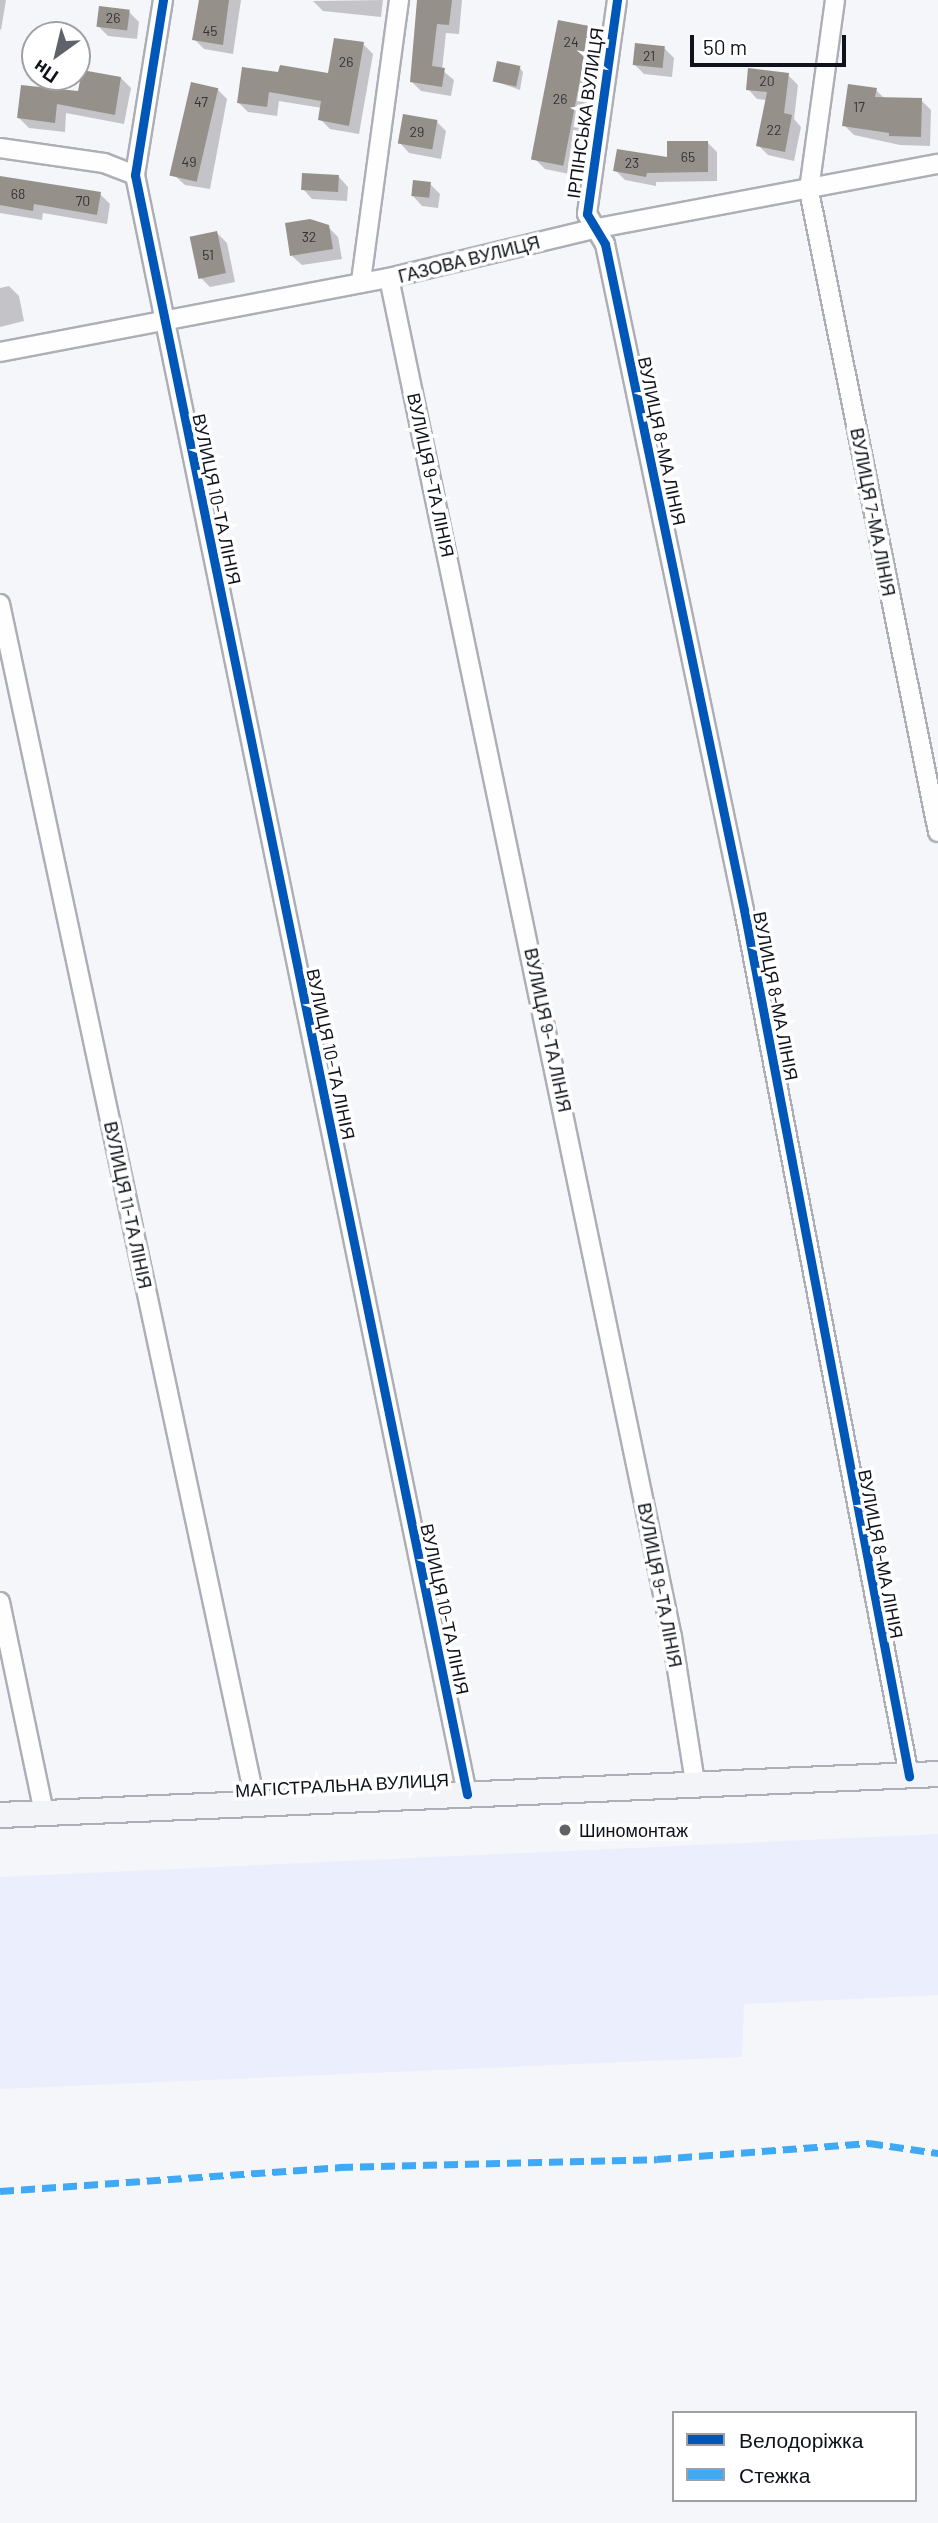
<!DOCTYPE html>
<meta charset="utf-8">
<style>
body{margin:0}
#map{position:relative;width:938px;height:2523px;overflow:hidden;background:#f5f6fa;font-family:Barlow,sans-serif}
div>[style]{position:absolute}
.built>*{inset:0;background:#ebeefd}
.shadow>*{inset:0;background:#0003}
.building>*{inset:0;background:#95908a;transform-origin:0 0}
.roads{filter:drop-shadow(2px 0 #adaeb6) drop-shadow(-2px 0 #adaeb6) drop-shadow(0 2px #adaeb6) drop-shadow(0 -2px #adaeb6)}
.street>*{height:18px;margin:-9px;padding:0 9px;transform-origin:9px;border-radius:9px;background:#fefefe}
.secondary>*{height:24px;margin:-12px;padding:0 12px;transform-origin:12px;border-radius:12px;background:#f3f4f7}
.quiet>*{height:7px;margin-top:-3.5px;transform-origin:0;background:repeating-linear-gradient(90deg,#3fa9f5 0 14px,transparent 0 21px)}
.cycleway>*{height:9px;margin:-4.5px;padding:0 4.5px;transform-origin:4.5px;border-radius:4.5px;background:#0057b8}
.dots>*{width:19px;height:19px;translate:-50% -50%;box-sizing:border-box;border:4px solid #fff;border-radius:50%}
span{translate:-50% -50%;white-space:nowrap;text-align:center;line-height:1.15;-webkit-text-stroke:7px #fff;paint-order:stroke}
.number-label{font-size:14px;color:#313238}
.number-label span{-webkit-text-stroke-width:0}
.street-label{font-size:18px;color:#10121c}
.poi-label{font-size:18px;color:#10121c}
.left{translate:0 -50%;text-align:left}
.legend{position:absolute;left:672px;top:2411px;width:245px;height:91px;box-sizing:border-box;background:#fff;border:2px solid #9fa0a4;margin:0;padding:9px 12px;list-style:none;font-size:21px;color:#10121c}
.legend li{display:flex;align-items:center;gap:14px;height:35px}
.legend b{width:35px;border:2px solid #9fa0a4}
.north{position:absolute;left:21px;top:21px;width:70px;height:70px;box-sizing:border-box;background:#fff;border:2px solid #9fa0a4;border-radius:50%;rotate:214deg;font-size:19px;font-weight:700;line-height:28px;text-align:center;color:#10121c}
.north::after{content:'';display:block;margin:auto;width:24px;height:32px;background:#60626a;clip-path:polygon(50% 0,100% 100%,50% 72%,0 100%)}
.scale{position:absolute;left:690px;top:35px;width:156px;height:32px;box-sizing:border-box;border:4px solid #10121c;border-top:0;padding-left:9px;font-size:21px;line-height:24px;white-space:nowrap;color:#10121c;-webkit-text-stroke:5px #fff;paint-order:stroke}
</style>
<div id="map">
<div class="built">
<i style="clip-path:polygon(938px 1834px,938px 1995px,744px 2004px,742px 2057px,0 2089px,0 1877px)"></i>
</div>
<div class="shadow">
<i style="clip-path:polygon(0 0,6px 0,1px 30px,0 29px)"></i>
<i style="clip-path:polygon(200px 0,241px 0,233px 54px,204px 49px,194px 39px)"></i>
<i style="clip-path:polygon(383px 0,381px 17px,323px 11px,313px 1px)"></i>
<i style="clip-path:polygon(419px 0,462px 0,459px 34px,446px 33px,442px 70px,454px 80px,451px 96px,421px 91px,411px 81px)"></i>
<i style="clip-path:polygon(129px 12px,139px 22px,137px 39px,108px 36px,98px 26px)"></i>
<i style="clip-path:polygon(589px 27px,599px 37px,574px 175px,545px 169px,535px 159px)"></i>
<i style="clip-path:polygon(363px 44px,373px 54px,359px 134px,330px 129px,320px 119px,322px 108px,279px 101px,277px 116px,248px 112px,238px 102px,280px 74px,330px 75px)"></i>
<i style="clip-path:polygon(664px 48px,674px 58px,672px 77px,644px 74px,634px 64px)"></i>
<i style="clip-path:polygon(519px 67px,523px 72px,520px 90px,495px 81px)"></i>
<i style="clip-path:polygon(788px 75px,798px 85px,794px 119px,801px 127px,794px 161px,768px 155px,758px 145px,767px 100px,757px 99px,748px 89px)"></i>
<i style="clip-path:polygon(121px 78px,131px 88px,124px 124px,66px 113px,65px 132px,29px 128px,19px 118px)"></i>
<i style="clip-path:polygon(217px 89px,227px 99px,210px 189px,185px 185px,175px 176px)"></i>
<i style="clip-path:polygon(876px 90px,885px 99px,921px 100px,931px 110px,930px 146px,900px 145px,854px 135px,844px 125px)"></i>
<i style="clip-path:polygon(436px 121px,446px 131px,441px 159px,409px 153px,400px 143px)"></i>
<i style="clip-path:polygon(707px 142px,717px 152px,717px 181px,656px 182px,656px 186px,625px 180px,615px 170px,669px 159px)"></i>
<i style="clip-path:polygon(339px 177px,348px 187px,347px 201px,312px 199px,303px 189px)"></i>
<i style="clip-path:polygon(0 178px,100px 194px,110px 204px,107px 224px,43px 213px,42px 220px,0 213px)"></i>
<i style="clip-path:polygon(430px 184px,440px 194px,438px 208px,422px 206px,413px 196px)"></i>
<i style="clip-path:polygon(328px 227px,338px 237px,342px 259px,302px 265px,292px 256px)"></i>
<i style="clip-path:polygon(217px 233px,227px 243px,235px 282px,210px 287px,200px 277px)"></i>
<i style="clip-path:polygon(9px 286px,19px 296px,24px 321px,0 327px,0 288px)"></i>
</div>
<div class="building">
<i style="clip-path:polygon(199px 0,229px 0,223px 45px,192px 40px)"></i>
<i style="clip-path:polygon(417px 0,452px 0,449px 25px,437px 24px,432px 66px,445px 68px,442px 87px,410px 82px)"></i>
<i style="left:99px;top:6px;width:31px;height:21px;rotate:7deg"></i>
<i style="left:558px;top:20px;width:33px;height:142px;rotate:11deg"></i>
<i style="clip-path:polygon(334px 38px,364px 42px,349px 126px,318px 120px,321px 101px,269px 92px,267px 107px,237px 103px,242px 67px,278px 72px,280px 65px,328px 73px)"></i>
<i style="left:635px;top:43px;width:30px;height:22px;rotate:6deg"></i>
<i style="left:497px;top:61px;width:24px;height:21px;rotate:12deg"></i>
<i style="clip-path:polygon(748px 68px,789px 73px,784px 113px,792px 115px,785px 152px,756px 146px,767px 92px,746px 90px)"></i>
<i style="clip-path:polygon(82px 70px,121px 77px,115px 115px,57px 104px,55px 123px,17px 118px,21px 85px,78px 91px)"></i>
<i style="left:191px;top:82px;width:28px;height:96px;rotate:13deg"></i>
<i style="clip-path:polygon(848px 84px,877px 88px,875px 97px,922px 98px,921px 137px,889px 136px,889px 133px,842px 126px)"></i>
<i style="left:403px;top:114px;width:35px;height:30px;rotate:10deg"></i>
<i style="clip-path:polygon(667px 141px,708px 141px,708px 172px,647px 173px,646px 177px,613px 171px,617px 149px,667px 157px)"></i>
<i style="left:302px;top:173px;width:37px;height:17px;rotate:3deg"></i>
<i style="clip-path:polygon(0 176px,101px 192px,97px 215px,34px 204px,33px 211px,0 205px)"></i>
<i style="left:413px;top:180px;width:18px;height:16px;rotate:6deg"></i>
<i style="clip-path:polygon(310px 219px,329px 225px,333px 249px,290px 256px,285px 223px)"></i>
<i style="left:217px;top:231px;width:43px;height:28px;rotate:78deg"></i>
</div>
<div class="roads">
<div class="street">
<i style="left:163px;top:0;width:177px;rotate:99.1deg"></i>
<i style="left:135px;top:175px;width:1653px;rotate:78.41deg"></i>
<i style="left:617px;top:0;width:216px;rotate:98deg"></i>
<i style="left:587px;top:214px;width:35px;rotate:59deg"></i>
<i style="left:605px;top:244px;width:680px;rotate:78.21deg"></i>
<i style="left:744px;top:910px;width:882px;rotate:79.21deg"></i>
<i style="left:835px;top:0;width:193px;rotate:97.8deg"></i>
<i style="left:809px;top:191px;width:654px;rotate:78.62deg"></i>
<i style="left:0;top:148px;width:105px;rotate:8.2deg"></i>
<i style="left:104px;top:163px;width:33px;rotate:21deg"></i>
<i style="left:389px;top:278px;width:1388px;rotate:78.24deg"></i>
<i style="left:672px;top:1637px;width:148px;rotate:81deg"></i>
<i style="left:361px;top:281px;width:284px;rotate:-82.3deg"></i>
<i style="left:0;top:352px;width:396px;rotate:-10.8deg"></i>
<i style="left:389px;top:278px;width:210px;rotate:-13.5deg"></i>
<i style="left:593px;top:229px;width:351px;rotate:-10.7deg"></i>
<i style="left:0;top:604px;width:1228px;rotate:77.97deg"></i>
<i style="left:0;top:1602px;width:216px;rotate:78.2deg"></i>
</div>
<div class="secondary">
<i style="left:0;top:1815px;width:939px;rotate:-2.5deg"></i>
</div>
</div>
<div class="quiet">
<i style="left:0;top:2191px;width:340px;rotate:-4deg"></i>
<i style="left:339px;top:2167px;width:318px;rotate:-1.4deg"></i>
<i style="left:657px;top:2159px;width:213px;rotate:-4.3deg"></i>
<i style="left:869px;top:2143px;width:70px;rotate:8.2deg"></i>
</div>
<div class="cycleway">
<i style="left:163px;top:0;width:177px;rotate:99.1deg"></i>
<i style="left:135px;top:175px;width:1653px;rotate:78.41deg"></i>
<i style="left:617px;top:0;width:216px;rotate:98deg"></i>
<i style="left:587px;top:214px;width:35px;rotate:59deg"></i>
<i style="left:605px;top:244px;width:680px;rotate:78.21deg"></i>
<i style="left:744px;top:910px;width:882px;rotate:79.21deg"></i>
</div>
<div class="dots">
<i style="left:565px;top:1830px;background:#60626a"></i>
</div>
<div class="number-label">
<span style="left:113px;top:18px">26</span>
<span style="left:210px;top:31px">45</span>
<span style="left:571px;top:42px">24</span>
<span style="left:649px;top:56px">21</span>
<span style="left:346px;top:62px">26</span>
<span style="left:767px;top:81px">20</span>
<span style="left:560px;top:99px">26</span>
<span style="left:201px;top:102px">47</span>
<span style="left:859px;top:107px">17</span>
<span style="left:774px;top:130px">22</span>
<span style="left:417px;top:132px">29</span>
<span style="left:688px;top:157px">65</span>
<span style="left:189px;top:162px">49</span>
<span style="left:632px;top:163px">23</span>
<span style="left:18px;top:194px">68</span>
<span style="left:83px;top:201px">70</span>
<span style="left:309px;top:237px">32</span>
<span style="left:208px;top:255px">51</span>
</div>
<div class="street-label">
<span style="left:585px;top:113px;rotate:-82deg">ІРПІНСЬКА ВУЛИЦЯ</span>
<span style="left:469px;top:259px;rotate:-14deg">ГАЗОВА ВУЛИЦЯ</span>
<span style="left:662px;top:441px;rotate:78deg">ВУЛИЦЯ 8-МА ЛІНІЯ</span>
<span style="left:431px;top:475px;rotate:78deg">ВУЛИЦЯ 9-ТА ЛІНІЯ</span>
<span style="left:217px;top:499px;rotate:78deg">ВУЛИЦЯ 10-ТА ЛІНІЯ</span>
<span style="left:873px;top:512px;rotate:79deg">ВУЛИЦЯ 7-МА ЛІНІЯ</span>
<span style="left:776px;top:996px;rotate:79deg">ВУЛИЦЯ 8-МА ЛІНІЯ</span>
<span style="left:548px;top:1030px;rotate:78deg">ВУЛИЦЯ 9-ТА ЛІНІЯ</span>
<span style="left:331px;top:1054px;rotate:78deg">ВУЛИЦЯ 10-ТА ЛІНІЯ</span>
<span style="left:128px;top:1205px;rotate:78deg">ВУЛИЦЯ 11-ТА ЛІНІЯ</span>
<span style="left:881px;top:1554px;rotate:79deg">ВУЛИЦЯ 8-МА ЛІНІЯ</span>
<span style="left:660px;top:1585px;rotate:79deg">ВУЛИЦЯ 9-ТА ЛІНІЯ</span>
<span style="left:445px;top:1609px;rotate:78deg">ВУЛИЦЯ 10-ТА ЛІНІЯ</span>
<span style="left:342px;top:1785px;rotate:-3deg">МАГІСТРАЛЬНА ВУЛИЦЯ</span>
</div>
<div class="poi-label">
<span class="left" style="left:579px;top:1830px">Шиномонтаж</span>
</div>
<ul class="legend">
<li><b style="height:9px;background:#0057b8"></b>Велодоріжка</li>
<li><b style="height:9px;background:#3fa9f5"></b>Стежка</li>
</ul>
<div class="north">Пн</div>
<div class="scale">50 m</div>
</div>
